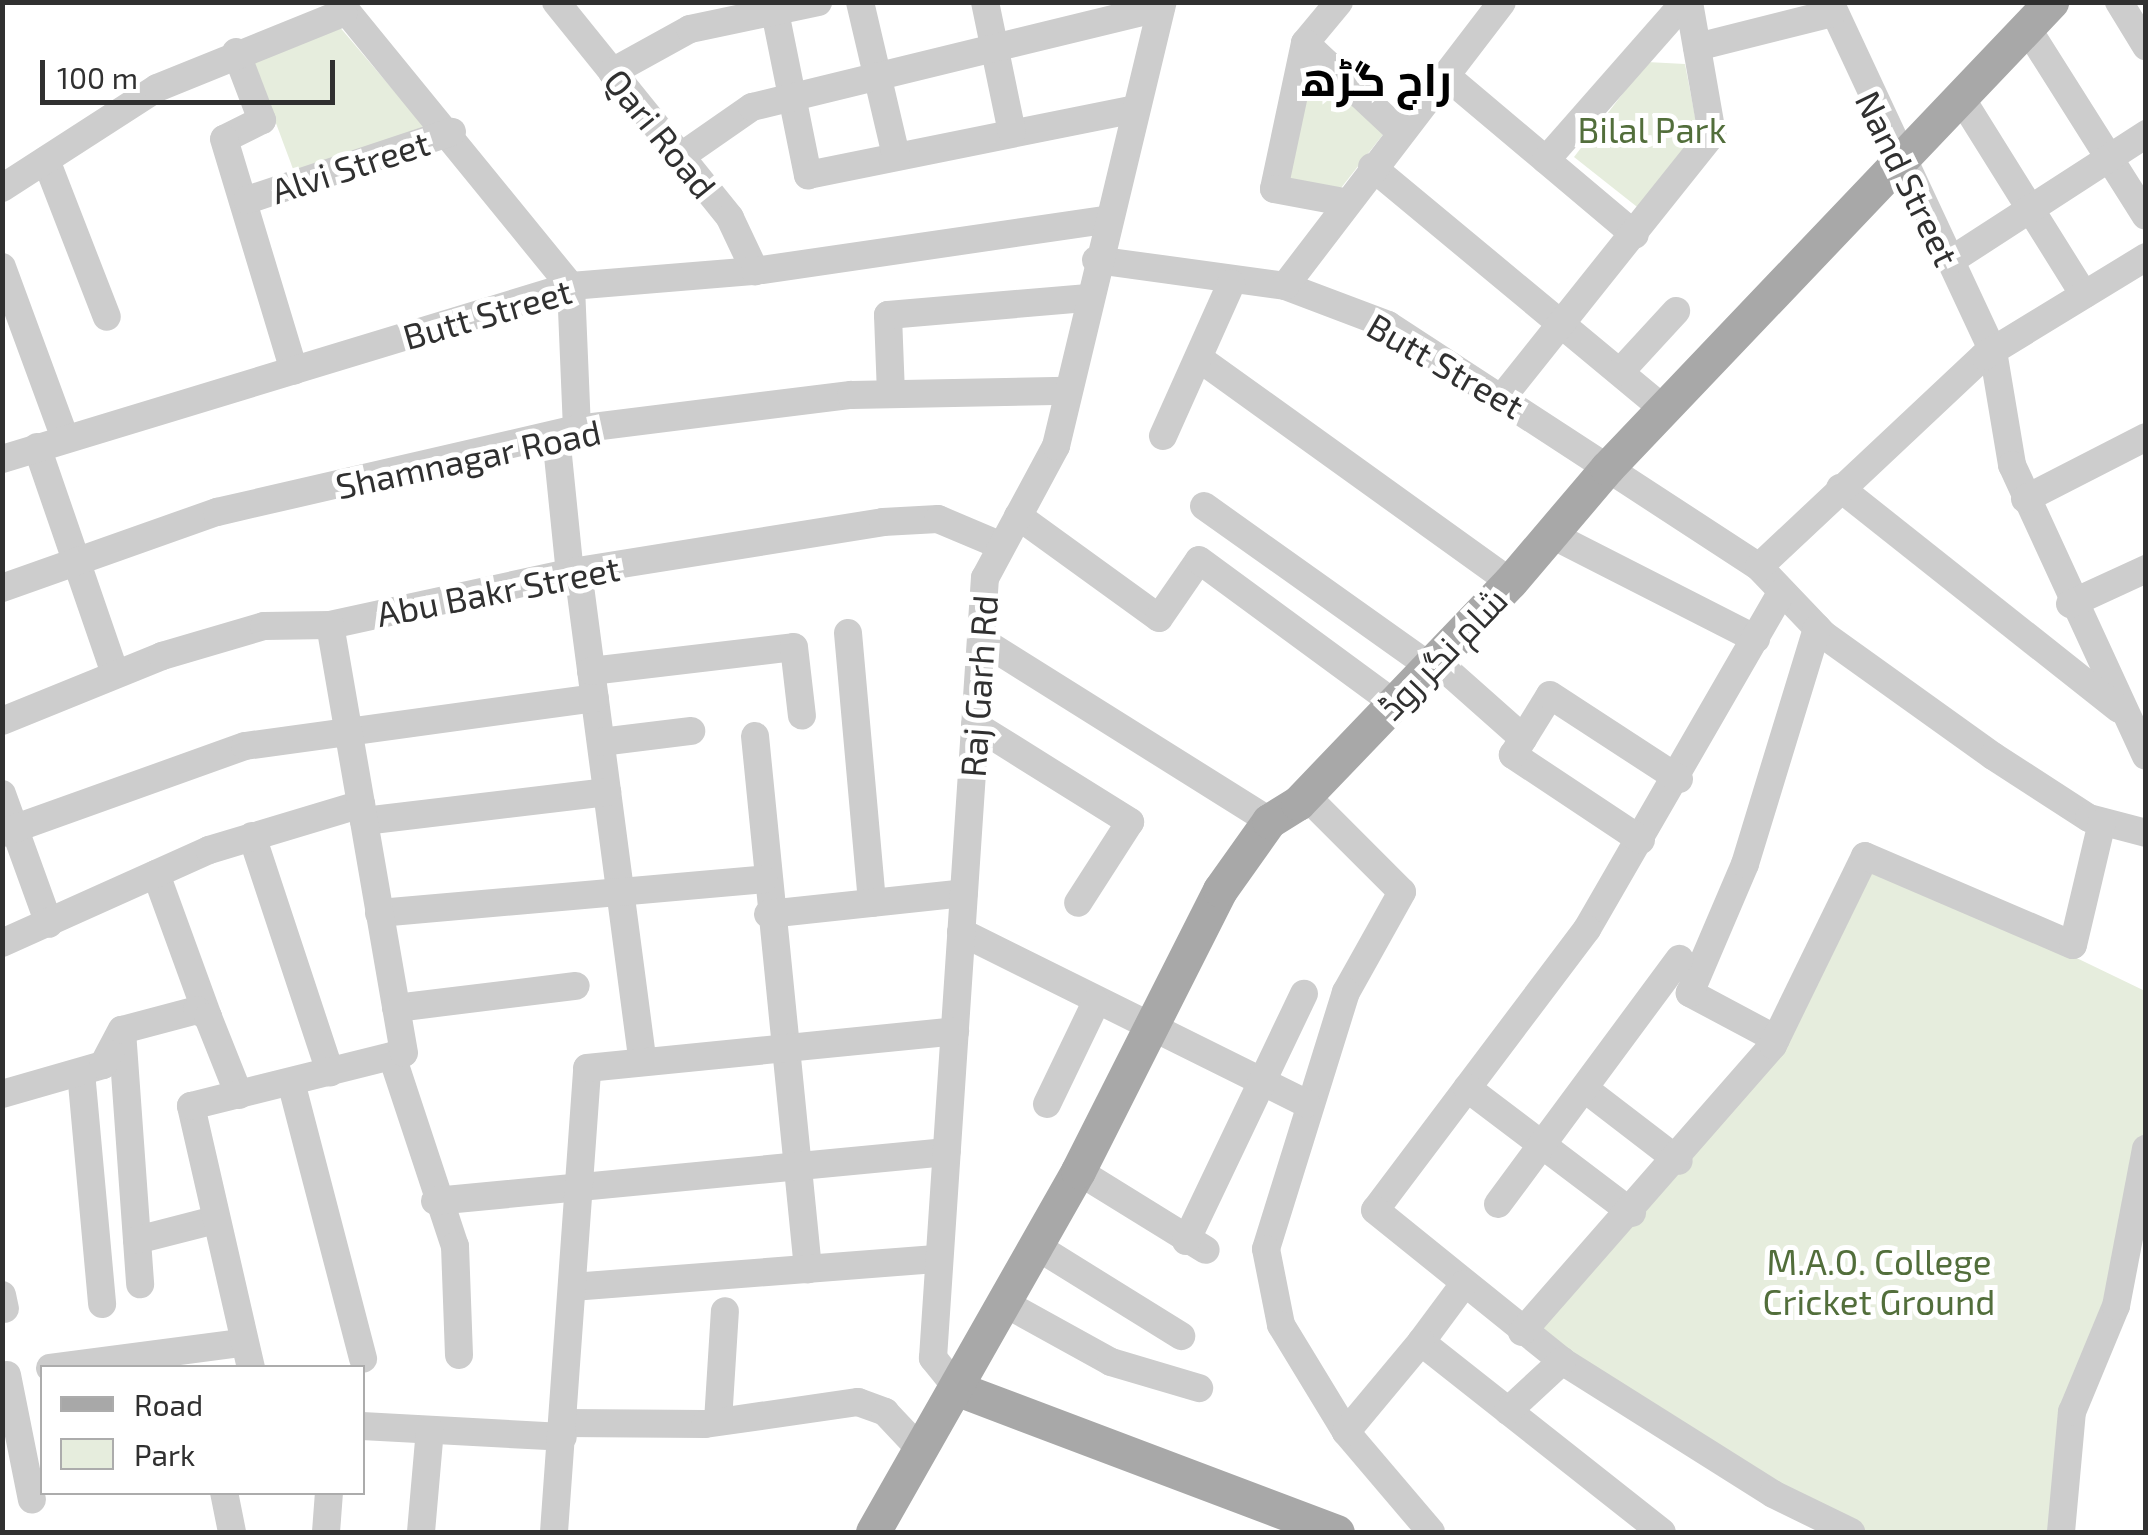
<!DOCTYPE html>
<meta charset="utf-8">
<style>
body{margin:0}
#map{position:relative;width:2148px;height:1535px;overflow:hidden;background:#fff;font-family:"Exo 2",Cairo,sans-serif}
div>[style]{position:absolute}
.green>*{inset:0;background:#e6eddd}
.minor>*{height:28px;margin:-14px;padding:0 14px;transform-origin:14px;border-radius:14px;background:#cdcdcd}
.major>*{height:35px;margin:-17.5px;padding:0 17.5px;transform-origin:17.5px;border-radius:17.5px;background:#a8a8a8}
span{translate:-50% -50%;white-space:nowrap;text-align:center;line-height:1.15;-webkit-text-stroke:10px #fff;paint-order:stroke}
.park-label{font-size:35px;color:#526e3b}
.street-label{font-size:35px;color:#303030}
.district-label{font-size:45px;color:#000;font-weight:700}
.frame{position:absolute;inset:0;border:5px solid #303030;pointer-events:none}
.legend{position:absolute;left:40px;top:1365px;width:325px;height:130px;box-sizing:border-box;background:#fff;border:2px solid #acacac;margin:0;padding:12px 18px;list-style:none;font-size:30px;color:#303030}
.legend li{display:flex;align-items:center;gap:20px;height:50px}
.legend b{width:50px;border:2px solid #acacac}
.scale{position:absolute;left:40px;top:60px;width:295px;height:45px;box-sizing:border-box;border:5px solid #303030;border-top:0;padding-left:12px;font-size:30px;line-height:35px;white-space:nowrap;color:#303030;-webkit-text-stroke:8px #fff;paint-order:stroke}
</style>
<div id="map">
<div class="green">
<i style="clip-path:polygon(338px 25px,429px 132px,296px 177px,252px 59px)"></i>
<i style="clip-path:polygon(1647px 62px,1685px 64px,1697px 127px,1692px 148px,1641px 210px,1574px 157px)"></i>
<i style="clip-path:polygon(1321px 70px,1385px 132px,1341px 188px,1285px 180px,1311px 73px)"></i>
<i style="clip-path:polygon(1865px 856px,2145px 991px,2145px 1150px,2072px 1412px,2061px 1532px,1854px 1532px,1522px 1332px,1776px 1039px)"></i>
</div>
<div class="minor">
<i style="left:339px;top:2px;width:367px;rotate:50.8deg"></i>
<i style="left:571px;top:286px;width:143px;rotate:87.6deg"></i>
<i style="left:556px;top:2px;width:277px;rotate:51.1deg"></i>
<i style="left:730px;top:218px;width:59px;rotate:64.7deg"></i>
<i style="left:773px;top:2px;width:177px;rotate:78.6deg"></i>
<i style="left:808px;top:175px;width:333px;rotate:-11.4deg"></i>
<i style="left:860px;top:2px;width:158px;rotate:76.8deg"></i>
<i style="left:985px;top:2px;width:133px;rotate:78.3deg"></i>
<i style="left:1339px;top:2px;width:53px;rotate:129.7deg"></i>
<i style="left:1305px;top:43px;width:149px;rotate:102deg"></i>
<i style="left:1274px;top:189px;width:71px;rotate:10.5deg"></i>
<i style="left:1830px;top:2px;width:385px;rotate:65deg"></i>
<i style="left:1993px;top:351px;width:116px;rotate:80.5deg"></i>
<i style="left:2012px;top:465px;width:320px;rotate:65.3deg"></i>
<i style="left:2119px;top:2px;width:52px;rotate:58.5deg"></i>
<i style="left:2027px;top:28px;width:222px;rotate:57.7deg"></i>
<i style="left:1305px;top:43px;width:129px;rotate:43.1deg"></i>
<i style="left:1697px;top:47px;width:139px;rotate:-14.1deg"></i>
<i style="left:236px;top:52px;width:73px;rotate:69.1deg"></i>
<i style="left:262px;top:120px;width:42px;rotate:153.4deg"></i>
<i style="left:224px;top:139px;width:242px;rotate:73.2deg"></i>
<i style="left:612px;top:72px;width:89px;rotate:-28.9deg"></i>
<i style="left:690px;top:29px;width:131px;rotate:-11.9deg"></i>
<i style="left:1445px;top:75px;width:248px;rotate:40.1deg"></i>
<i style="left:1961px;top:98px;width:232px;rotate:58deg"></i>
<i style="left:680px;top:157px;width:88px;rotate:-34.8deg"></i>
<i style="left:752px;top:107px;width:421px;rotate:-13.7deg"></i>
<i style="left:46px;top:160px;width:168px;rotate:68.8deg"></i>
<i style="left:1546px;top:160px;width:210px;rotate:-48.7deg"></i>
<i style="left:1372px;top:167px;width:381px;rotate:39.7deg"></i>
<i style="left:2px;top:188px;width:184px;rotate:-32.8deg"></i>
<i style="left:157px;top:88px;width:201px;rotate:-22deg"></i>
<i style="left:247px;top:200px;width:216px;rotate:-18.4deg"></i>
<i style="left:1096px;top:260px;width:191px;rotate:7.8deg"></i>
<i style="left:1285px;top:286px;width:110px;rotate:20.7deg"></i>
<i style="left:1388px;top:325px;width:443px;rotate:33.1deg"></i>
<i style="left:1759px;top:567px;width:94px;rotate:46.3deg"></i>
<i style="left:1824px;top:635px;width:208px;rotate:35.6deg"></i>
<i style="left:1993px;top:756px;width:114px;rotate:32.9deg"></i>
<i style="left:2089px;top:818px;width:59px;rotate:14.7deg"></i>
<i style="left:1950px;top:261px;width:234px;rotate:-32.9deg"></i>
<i style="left:2px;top:267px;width:182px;rotate:69.8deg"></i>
<i style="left:1285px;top:286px;width:357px;rotate:-52.6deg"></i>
<i style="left:1200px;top:359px;width:382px;rotate:35.7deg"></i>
<i style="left:1620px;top:372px;width:83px;rotate:-47.4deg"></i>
<i style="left:891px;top:394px;width:79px;rotate:-92.2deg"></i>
<i style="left:888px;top:315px;width:201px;rotate:-4.9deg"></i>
<i style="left:1504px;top:395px;width:334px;rotate:-51.4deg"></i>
<i style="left:1712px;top:134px;width:134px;rotate:-99.9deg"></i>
<i style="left:556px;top:436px;width:138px;rotate:84.2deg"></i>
<i style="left:1163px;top:436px;width:167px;rotate:-65.9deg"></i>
<i style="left:37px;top:447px;width:240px;rotate:71deg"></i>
<i style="left:2px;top:459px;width:595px;rotate:-16.91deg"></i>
<i style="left:571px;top:286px;width:185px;rotate:-4.7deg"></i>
<i style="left:755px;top:271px;width:354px;rotate:-8.3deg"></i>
<i style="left:1840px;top:488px;width:356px;rotate:38.4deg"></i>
<i style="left:2025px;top:499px;width:136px;rotate:-27.1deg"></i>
<i style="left:1204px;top:506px;width:276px;rotate:35.4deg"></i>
<i style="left:1018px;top:516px;width:174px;rotate:35.9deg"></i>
<i style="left:1159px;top:618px;width:70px;rotate:-55.4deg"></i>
<i style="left:1199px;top:560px;width:242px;rotate:36.3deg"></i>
<i style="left:1552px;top:535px;width:229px;rotate:27deg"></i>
<i style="left:1759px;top:567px;width:308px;rotate:-43.2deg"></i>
<i style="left:1984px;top:356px;width:190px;rotate:-31.4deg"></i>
<i style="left:578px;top:571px;width:495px;rotate:82.5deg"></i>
<i style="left:2px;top:588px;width:228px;rotate:-19.5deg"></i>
<i style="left:217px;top:512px;width:369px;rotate:-13deg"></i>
<i style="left:577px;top:429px;width:276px;rotate:-7.1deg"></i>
<i style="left:851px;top:395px;width:216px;rotate:-1.1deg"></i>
<i style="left:1781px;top:593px;width:388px;rotate:120deg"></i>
<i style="left:1587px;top:929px;width:352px;rotate:127deg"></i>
<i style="left:1375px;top:1210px;width:240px;rotate:38.9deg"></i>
<i style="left:1562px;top:1361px;width:249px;rotate:32.2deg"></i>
<i style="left:1773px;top:1494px;width:87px;rotate:26deg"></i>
<i style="left:2070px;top:604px;width:84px;rotate:-24.7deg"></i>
<i style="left:848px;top:633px;width:271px;rotate:84.9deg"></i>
<i style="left:981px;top:640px;width:340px;rotate:32.1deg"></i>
<i style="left:1435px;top:660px;width:118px;rotate:41.6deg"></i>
<i style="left:591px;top:671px;width:204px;rotate:-6.7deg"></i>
<i style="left:794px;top:647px;width:69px;rotate:83.4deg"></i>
<i style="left:2px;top:721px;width:173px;rotate:-22.1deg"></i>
<i style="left:162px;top:656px;width:106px;rotate:-16.4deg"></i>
<i style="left:264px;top:626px;width:66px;rotate:-0.9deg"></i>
<i style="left:330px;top:625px;width:254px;rotate:-12.3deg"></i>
<i style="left:578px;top:571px;width:309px;rotate:-9.1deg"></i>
<i style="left:883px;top:522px;width:55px;rotate:-3.1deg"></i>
<i style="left:938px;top:519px;width:69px;rotate:22.9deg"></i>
<i style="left:975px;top:725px;width:183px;rotate:32deg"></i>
<i style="left:1130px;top:822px;width:96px;rotate:122.7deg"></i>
<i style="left:755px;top:736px;width:536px;rotate:84.32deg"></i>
<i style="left:601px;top:742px;width:91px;rotate:-7deg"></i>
<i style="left:2px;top:794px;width:138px;rotate:70.1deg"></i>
<i style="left:1305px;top:795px;width:137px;rotate:45deg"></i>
<i style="left:1402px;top:892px;width:115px;rotate:119.2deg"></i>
<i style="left:1346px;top:992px;width:269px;rotate:107.3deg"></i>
<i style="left:1266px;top:1249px;width:77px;rotate:78.8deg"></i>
<i style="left:1281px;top:1325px;width:125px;rotate:58.7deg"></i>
<i style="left:1346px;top:1432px;width:131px;rotate:49.6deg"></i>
<i style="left:364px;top:821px;width:245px;rotate:-6.8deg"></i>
<i style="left:2px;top:833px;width:258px;rotate:-19.7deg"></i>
<i style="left:245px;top:746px;width:353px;rotate:-7.8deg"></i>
<i style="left:252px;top:836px;width:249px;rotate:71.7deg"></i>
<i style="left:1641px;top:840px;width:154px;rotate:-146.4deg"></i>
<i style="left:1513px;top:755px;width:70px;rotate:-58.3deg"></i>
<i style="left:1550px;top:695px;width:154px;rotate:33.1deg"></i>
<i style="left:156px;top:874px;width:152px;rotate:70deg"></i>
<i style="left:379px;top:913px;width:386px;rotate:-5deg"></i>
<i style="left:768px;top:914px;width:197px;rotate:-6.1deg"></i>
<i style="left:961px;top:932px;width:386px;rotate:26.4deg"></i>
<i style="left:2px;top:943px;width:227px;rotate:-24.2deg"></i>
<i style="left:209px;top:850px;width:159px;rotate:-16.8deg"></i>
<i style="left:396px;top:1008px;width:181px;rotate:-7deg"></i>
<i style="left:122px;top:1031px;width:254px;rotate:85.9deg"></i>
<i style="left:1776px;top:1039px;width:98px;rotate:-151.9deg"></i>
<i style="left:1690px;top:993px;width:140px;rotate:-66.9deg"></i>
<i style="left:1745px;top:864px;width:247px;rotate:-73deg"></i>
<i style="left:392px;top:1056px;width:200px;rotate:71.7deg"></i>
<i style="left:455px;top:1246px;width:109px;rotate:87.9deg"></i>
<i style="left:81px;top:1072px;width:233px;rotate:84.8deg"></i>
<i style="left:291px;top:1082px;width:286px;rotate:75.4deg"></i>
<i style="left:1467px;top:1088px;width:207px;rotate:37.1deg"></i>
<i style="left:1585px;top:1089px;width:118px;rotate:37.5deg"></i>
<i style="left:2px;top:1094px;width:105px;rotate:-16deg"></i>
<i style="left:103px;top:1065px;width:40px;rotate:-62deg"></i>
<i style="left:122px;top:1030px;width:78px;rotate:-14.9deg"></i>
<i style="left:197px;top:1010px;width:13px;rotate:32deg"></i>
<i style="left:208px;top:1017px;width:84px;rotate:68.3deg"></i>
<i style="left:1047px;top:1104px;width:113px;rotate:-64.3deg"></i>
<i style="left:1078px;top:1171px;width:150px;rotate:31.7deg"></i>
<i style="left:435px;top:1201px;width:514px;rotate:-5.47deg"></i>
<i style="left:1498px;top:1204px;width:305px;rotate:-53.5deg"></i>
<i style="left:137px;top:1240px;width:81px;rotate:-14.4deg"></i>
<i style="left:1186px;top:1241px;width:274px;rotate:-64.5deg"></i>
<i style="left:1036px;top:1246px;width:171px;rotate:31.8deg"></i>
<i style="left:1464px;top:1284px;width:72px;rotate:126.6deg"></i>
<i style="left:1421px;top:1342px;width:307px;rotate:38.3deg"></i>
<i style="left:572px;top:1287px;width:368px;rotate:-4.4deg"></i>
<i style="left:2px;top:1295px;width:14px;rotate:78deg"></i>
<i style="left:1006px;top:1304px;width:120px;rotate:28.9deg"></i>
<i style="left:1111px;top:1362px;width:92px;rotate:16.5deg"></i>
<i style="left:1522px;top:1332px;width:381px;rotate:-48.8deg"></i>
<i style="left:1773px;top:1045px;width:210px;rotate:-64deg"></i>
<i style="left:1865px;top:856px;width:226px;rotate:23.2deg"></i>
<i style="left:2073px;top:945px;width:126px;rotate:-76.7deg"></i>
<i style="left:50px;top:1368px;width:193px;rotate:-7.5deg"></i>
<i style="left:251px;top:1368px;width:269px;rotate:-102.9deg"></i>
<i style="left:191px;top:1106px;width:219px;rotate:-14deg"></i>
<i style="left:404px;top:1053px;width:434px;rotate:-99.8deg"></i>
<i style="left:7px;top:1375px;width:127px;rotate:78.7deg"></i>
<i style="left:958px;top:1389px;width:40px;rotate:-129deg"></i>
<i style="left:933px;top:1358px;width:782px;rotate:-86.19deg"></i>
<i style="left:985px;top:578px;width:150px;rotate:-61.7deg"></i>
<i style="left:1056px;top:446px;width:457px;rotate:-76.5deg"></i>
<i style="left:1508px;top:1411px;width:74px;rotate:-42.8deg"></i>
<i style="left:718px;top:1421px;width:110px;rotate:-86.4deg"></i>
<i style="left:564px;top:1423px;width:141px;rotate:0.4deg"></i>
<i style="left:705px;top:1424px;width:155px;rotate:-8.2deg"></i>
<i style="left:858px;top:1402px;width:29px;rotate:20deg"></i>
<i style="left:885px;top:1412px;width:51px;rotate:46.6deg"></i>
<i style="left:362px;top:1426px;width:201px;rotate:3.1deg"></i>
<i style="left:1346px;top:1432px;width:117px;rotate:-50.2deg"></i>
<i style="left:224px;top:1492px;width:41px;rotate:78.7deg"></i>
<i style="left:326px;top:1532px;width:40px;rotate:-85.7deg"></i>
<i style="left:421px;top:1532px;width:102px;rotate:-85deg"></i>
<i style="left:554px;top:1532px;width:465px;rotate:-85.9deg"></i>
<i style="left:587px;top:1068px;width:370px;rotate:-5.7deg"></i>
<i style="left:2061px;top:1532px;width:121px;rotate:-84.8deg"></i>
<i style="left:2072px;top:1412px;width:115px;rotate:-67.5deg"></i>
<i style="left:2116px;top:1306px;width:160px;rotate:-79.2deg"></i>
</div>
<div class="major">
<i style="left:958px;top:1389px;width:405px;rotate:20.7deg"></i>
<i style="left:873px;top:1532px;width:415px;rotate:-60.4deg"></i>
<i style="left:1078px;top:1171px;width:315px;rotate:-63.2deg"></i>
<i style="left:1220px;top:890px;width:85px;rotate:-54.6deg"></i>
<i style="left:1269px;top:821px;width:34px;rotate:-32deg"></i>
<i style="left:1298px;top:803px;width:306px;rotate:-46.2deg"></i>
<i style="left:1510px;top:582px;width:150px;rotate:-49.6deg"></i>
<i style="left:1607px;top:468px;width:644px;rotate:-46.38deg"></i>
</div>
<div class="park-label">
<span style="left:1652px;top:129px">Bilal Park</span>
<span style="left:1879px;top:1281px">M.A.O. College<br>Cricket Ground</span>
</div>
<div class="street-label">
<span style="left:661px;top:133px;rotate:51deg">Qari Road</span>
<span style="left:350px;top:166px;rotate:-18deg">Alvi Street</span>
<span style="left:1908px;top:178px;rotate:64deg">Nand Street</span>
<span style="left:487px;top:313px;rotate:-16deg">Butt Street</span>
<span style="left:1446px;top:365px;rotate:30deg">Butt Street</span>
<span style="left:468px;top:458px;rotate:-12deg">Shamnagar Road</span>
<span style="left:498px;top:590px;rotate:-11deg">Abu Bakr Street</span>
<span style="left:1442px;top:653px;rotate:-46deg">شام نگر روڈ</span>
<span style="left:978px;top:686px;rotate:-86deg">Raj Garh Rd</span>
</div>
<div class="district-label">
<span style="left:1376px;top:79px">راج گڑھ</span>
</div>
<div class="frame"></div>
<ul class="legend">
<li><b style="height:12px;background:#a8a8a8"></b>Road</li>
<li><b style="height:28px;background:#e6eddd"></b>Park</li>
</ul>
<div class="scale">100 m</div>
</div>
